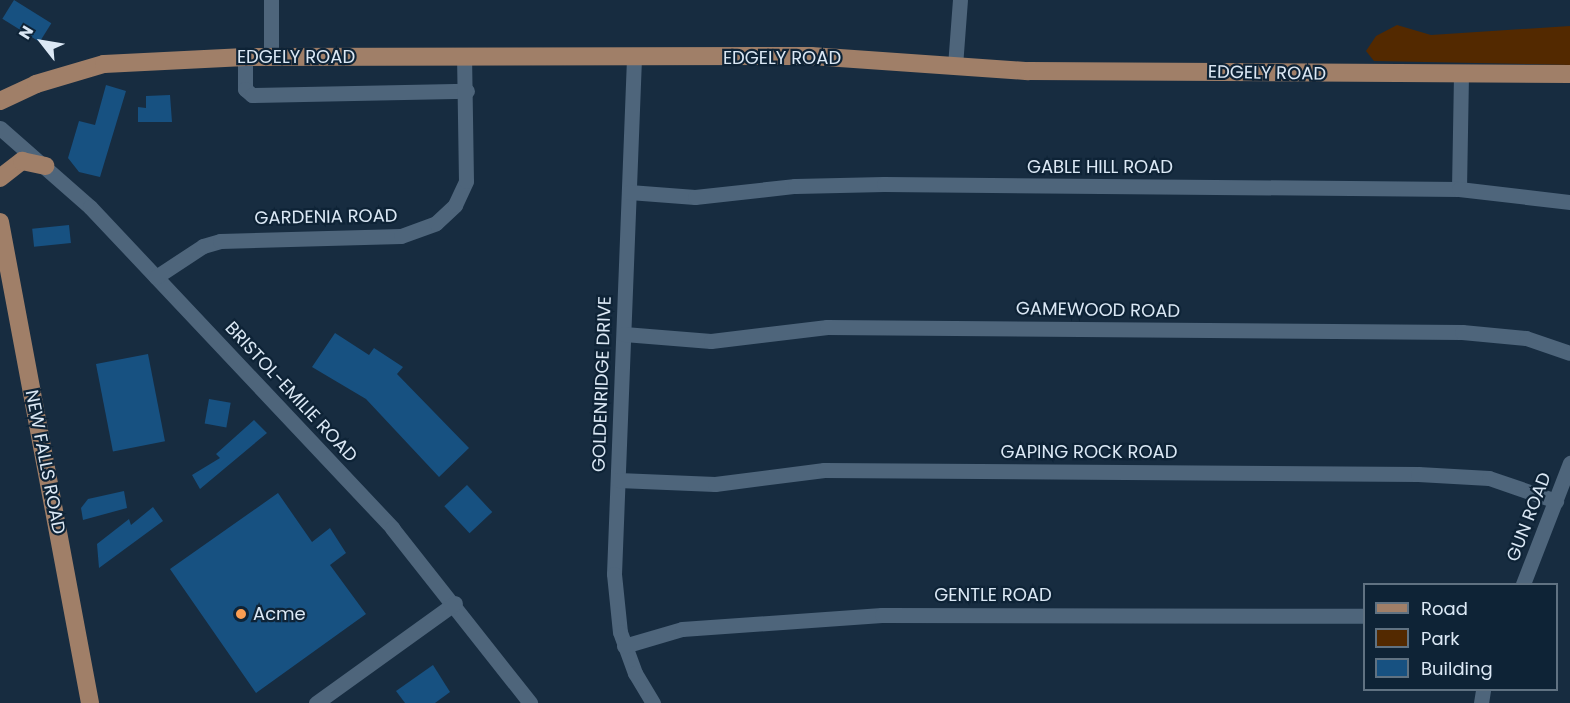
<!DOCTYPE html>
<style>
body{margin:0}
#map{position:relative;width:1570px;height:703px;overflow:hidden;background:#172c40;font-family:Poppins,sans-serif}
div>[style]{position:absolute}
.green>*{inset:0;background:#532900}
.building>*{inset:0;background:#175181;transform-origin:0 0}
.minor>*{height:15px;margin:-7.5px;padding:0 7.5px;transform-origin:7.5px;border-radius:7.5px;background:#4e657b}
.major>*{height:18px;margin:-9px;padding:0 9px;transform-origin:9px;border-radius:9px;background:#a07f68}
.dots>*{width:16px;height:16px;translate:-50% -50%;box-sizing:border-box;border:3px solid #0e2336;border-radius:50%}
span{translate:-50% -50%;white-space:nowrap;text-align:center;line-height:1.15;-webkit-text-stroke:4.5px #0e2336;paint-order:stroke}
.street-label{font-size:18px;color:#dbe8f5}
.poi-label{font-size:18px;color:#dbe8f5}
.left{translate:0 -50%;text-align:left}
.legend{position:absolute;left:1363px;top:583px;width:195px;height:108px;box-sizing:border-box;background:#0e2336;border:2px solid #607282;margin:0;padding:8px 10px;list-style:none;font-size:18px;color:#dbe8f5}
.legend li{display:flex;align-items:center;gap:12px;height:30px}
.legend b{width:30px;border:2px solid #607282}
.north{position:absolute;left:12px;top:12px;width:60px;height:60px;-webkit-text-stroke:4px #0e2336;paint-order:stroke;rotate:301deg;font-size:16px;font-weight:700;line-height:24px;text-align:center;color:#dbe8f5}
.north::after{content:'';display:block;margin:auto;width:21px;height:27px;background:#dbe8f5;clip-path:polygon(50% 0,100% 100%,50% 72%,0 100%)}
</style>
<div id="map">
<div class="green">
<i style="clip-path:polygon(1397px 25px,1431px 35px,1570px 26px,1570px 65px,1374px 61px,1366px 51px,1376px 36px)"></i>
</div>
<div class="building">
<i style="left:14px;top:0;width:44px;height:22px;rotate:32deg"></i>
<i style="clip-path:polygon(106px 85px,126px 91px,100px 177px,79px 172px,68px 158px,79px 121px,95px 125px)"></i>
<i style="clip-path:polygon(170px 95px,172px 122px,138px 122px,138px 107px,146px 108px,146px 96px)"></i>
<i style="left:69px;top:225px;width:18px;height:37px;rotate:84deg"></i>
<i style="clip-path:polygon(335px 333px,369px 355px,374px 348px,403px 367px,397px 374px,469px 448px,439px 477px,366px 399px,312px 367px)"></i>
<i style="left:148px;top:354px;width:89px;height:53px;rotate:79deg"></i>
<i style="left:209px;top:399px;width:22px;height:25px;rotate:10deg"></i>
<i style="clip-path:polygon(254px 420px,267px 433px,200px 489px,192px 475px,220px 458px,216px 454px)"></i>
<i style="left:467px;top:485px;width:37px;height:31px;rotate:47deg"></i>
<i style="clip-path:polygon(124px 491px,127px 508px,83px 520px,81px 508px,88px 499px)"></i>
<i style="clip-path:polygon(278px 493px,312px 542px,330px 528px,346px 553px,330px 565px,366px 614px,256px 693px,170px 569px)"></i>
<i style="clip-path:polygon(153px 507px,163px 521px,99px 568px,97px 544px,129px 519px,131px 525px)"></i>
<i style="clip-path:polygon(433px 665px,450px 692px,435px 703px,405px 703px,396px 691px)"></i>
</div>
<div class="minor">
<i style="left:271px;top:56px;width:56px;rotate:-90deg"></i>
<i style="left:245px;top:57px;width:32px;rotate:90deg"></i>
<i style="left:245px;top:89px;width:9px;rotate:41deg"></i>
<i style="left:252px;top:95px;width:215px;rotate:-1.1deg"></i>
<i style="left:634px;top:58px;width:516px;rotate:92.22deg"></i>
<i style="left:614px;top:574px;width:58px;rotate:84.1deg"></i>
<i style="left:620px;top:632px;width:44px;rotate:69.9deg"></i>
<i style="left:635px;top:673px;width:35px;rotate:59deg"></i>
<i style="left:955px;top:66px;width:66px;rotate:-85.7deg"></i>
<i style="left:0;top:128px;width:120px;rotate:41.3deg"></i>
<i style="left:90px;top:207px;width:441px;rotate:46.7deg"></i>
<i style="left:392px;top:528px;width:223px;rotate:51.7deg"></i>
<i style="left:1459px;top:189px;width:115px;rotate:-89deg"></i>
<i style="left:629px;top:192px;width:66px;rotate:4.3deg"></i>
<i style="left:695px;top:197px;width:101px;rotate:-6.3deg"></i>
<i style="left:795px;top:186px;width:89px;rotate:-1.3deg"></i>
<i style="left:884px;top:184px;width:575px;rotate:0.5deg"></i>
<i style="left:1459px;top:189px;width:112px;rotate:6.7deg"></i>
<i style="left:156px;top:277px;width:56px;rotate:-33.4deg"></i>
<i style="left:203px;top:246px;width:18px;rotate:-16deg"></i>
<i style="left:220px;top:241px;width:181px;rotate:-1.6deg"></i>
<i style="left:401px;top:236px;width:37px;rotate:-20deg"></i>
<i style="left:436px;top:223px;width:26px;rotate:-43deg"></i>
<i style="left:455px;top:205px;width:26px;rotate:-65deg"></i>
<i style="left:466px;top:181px;width:123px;rotate:-90.9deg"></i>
<i style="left:624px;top:334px;width:87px;rotate:4.6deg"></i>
<i style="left:711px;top:341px;width:117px;rotate:-6.9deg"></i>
<i style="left:827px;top:327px;width:635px;rotate:0.45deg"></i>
<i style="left:1462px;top:332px;width:64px;rotate:5.4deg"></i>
<i style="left:1526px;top:338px;width:46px;rotate:18.8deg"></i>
<i style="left:618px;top:480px;width:97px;rotate:2.4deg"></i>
<i style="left:715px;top:484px;width:110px;rotate:-7.3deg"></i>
<i style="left:824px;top:470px;width:594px;rotate:0.39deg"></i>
<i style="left:1418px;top:474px;width:71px;rotate:3.2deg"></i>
<i style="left:1489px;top:478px;width:71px;rotate:18.9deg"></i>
<i style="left:1523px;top:584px;width:130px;rotate:-68.8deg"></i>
<i style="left:624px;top:646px;width:60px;rotate:-16.3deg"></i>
<i style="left:682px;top:629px;width:200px;rotate:-4deg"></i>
<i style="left:882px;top:615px;width:482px;rotate:0.1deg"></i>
<i style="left:316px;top:703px;width:171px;rotate:-35.7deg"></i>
<i style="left:1481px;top:703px;width:13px;rotate:-81deg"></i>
</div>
<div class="major">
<i style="left:0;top:101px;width:40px;rotate:-25deg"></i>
<i style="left:36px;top:84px;width:71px;rotate:-16.4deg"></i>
<i style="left:104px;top:64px;width:141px;rotate:-2.8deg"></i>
<i style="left:245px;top:57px;width:566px;rotate:-0.1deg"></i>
<i style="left:811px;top:56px;width:218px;rotate:4deg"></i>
<i style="left:1028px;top:71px;width:542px;rotate:0.32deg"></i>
<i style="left:0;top:178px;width:28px;rotate:-38deg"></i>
<i style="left:22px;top:161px;width:24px;rotate:12deg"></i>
<i style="left:0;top:222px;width:489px;rotate:79.4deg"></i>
</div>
<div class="dots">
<i style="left:241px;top:614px;background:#fc9e52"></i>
</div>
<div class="street-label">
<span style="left:296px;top:57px">EDGELY ROAD</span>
<span style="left:782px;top:58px">EDGELY ROAD</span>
<span style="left:1267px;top:73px;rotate:1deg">EDGELY ROAD</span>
<span style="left:1100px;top:167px">GABLE HILL ROAD</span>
<span style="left:326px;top:217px;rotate:-1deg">GARDENIA ROAD</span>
<span style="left:1098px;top:310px;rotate:1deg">GAMEWOOD ROAD</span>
<span style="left:602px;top:384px;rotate:-88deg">GOLDENRIDGE DRIVE</span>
<span style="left:291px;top:392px;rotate:47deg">BRISTOL-EMILIE ROAD</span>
<span style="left:1089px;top:452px">GAPING ROCK ROAD</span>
<span style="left:45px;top:462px;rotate:79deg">NEW FALLS ROAD</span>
<span style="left:1529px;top:517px;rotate:-69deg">GUN ROAD</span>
<span style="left:993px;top:595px">GENTLE ROAD</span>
</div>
<div class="poi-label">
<span class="left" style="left:253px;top:614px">Acme</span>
</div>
<ul class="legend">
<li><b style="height:8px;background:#a07f68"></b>Road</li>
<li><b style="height:16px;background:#532900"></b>Park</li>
<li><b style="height:16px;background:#175181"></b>Building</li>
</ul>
<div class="north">N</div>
</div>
